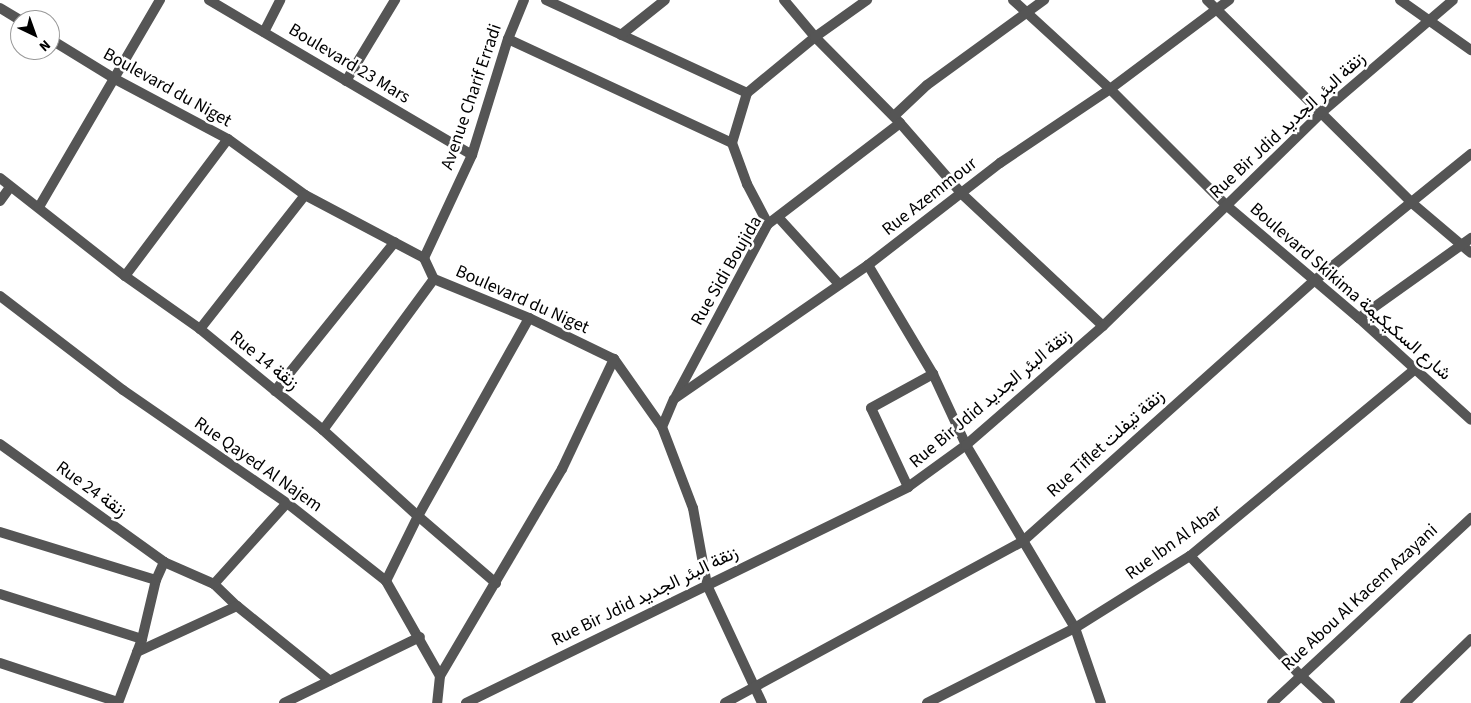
<!DOCTYPE html>
<meta charset="utf-8">
<style>
body{margin:0}
#map{position:relative;width:1471px;height:703px;overflow:hidden;background:#fff;font-family:"Source Sans 3",Vazirmatn,sans-serif}
div>[style]{position:absolute}
.minor>*{height:10px;margin:-5px;padding:0 5px;transform-origin:5px;border-radius:5px;background:#555}
span{translate:-50% -50%;white-space:nowrap;text-align:center;line-height:1.15;-webkit-text-stroke:5px #fff;paint-order:stroke}
.street-label{font-size:18px;color:#000}
.north{position:absolute;left:10px;top:10px;width:50px;height:50px;box-sizing:border-box;background:#fff;border:1px solid #999;border-radius:50%;rotate:138deg;font-size:14px;font-weight:700;line-height:20px;text-align:center;color:#000}
.north::after{content:'';display:block;margin:auto;width:18px;height:22px;background:#000;clip-path:polygon(50% 0,100% 100%,50% 72%,0 100%)}
</style>
<div id="map">
<div class="minor">
<i style="left:209px;top:0;width:305px;rotate:30.5deg"></i>
<i style="left:546px;top:0;width:221px;rotate:24.8deg"></i>
<i style="left:784px;top:0;width:48px;rotate:50deg"></i>
<i style="left:815px;top:37px;width:121px;rotate:45.3deg"></i>
<i style="left:900px;top:123px;width:94px;rotate:48.9deg"></i>
<i style="left:962px;top:194px;width:193px;rotate:43.1deg"></i>
<i style="left:1013px;top:0;width:132px;rotate:42.5deg"></i>
<i style="left:1110px;top:89px;width:164px;rotate:45deg"></i>
<i style="left:1226px;top:205px;width:175px;rotate:40.4deg"></i>
<i style="left:1359px;top:318px;width:151px;rotate:42.3deg"></i>
<i style="left:1207px;top:0;width:289px;rotate:44.7deg"></i>
<i style="left:1412px;top:203px;width:77px;rotate:40.3deg"></i>
<i style="left:1400px;top:0;width:87px;rotate:35.2deg"></i>
<i style="left:0;top:8px;width:23px;rotate:31deg"></i>
<i style="left:264px;top:32px;width:36px;rotate:-63deg"></i>
<i style="left:621px;top:35px;width:56px;rotate:-38.5deg"></i>
<i style="left:50px;top:39px;width:76px;rotate:31.6deg"></i>
<i style="left:115px;top:79px;width:128px;rotate:28deg"></i>
<i style="left:228px;top:139px;width:95px;rotate:36deg"></i>
<i style="left:305px;top:195px;width:135px;rotate:27.9deg"></i>
<i style="left:424px;top:258px;width:23px;rotate:65deg"></i>
<i style="left:434px;top:279px;width:103px;rotate:22.3deg"></i>
<i style="left:529px;top:318px;width:94px;rotate:25.8deg"></i>
<i style="left:614px;top:359px;width:83px;rotate:54.8deg"></i>
<i style="left:662px;top:427px;width:87px;rotate:69.1deg"></i>
<i style="left:693px;top:508px;width:78px;rotate:79.7deg"></i>
<i style="left:707px;top:585px;width:130px;rotate:65deg"></i>
<i style="left:508px;top:39px;width:247px;rotate:24.9deg"></i>
<i style="left:346px;top:81px;width:95px;rotate:-58.8deg"></i>
<i style="left:747px;top:93px;width:88px;rotate:-39.5deg"></i>
<i style="left:815px;top:37px;width:64px;rotate:-35.4deg"></i>
<i style="left:747px;top:93px;width:52px;rotate:106.7deg"></i>
<i style="left:732px;top:143px;width:44px;rotate:69.9deg"></i>
<i style="left:747px;top:184px;width:45px;rotate:62.3deg"></i>
<i style="left:894px;top:116px;width:45px;rotate:-43.2deg"></i>
<i style="left:927px;top:85px;width:145px;rotate:-36deg"></i>
<i style="left:0;top:178px;width:159px;rotate:38.1deg"></i>
<i style="left:125px;top:276px;width:92px;rotate:35.2deg"></i>
<i style="left:200px;top:329px;width:159px;rotate:39.4deg"></i>
<i style="left:323px;top:430px;width:128px;rotate:42.2deg"></i>
<i style="left:418px;top:516px;width:103px;rotate:40.7deg"></i>
<i style="left:0;top:201px;width:17px;rotate:-54deg"></i>
<i style="left:39px;top:207px;width:240px;rotate:-59.7deg"></i>
<i style="left:778px;top:217px;width:91px;rotate:47.7deg"></i>
<i style="left:424px;top:258px;width:114px;rotate:-65deg"></i>
<i style="left:472px;top:155px;width:121px;rotate:-72.8deg"></i>
<i style="left:508px;top:39px;width:42px;rotate:-67.7deg"></i>
<i style="left:868px;top:265px;width:127px;rotate:59.2deg"></i>
<i style="left:933px;top:374px;width:78px;rotate:65.1deg"></i>
<i style="left:966px;top:445px;width:213px;rotate:59.2deg"></i>
<i style="left:1075px;top:628px;width:79px;rotate:70.9deg"></i>
<i style="left:125px;top:276px;width:171px;rotate:-53.1deg"></i>
<i style="left:0;top:296px;width:155px;rotate:37.4deg"></i>
<i style="left:123px;top:390px;width:199px;rotate:34.6deg"></i>
<i style="left:287px;top:503px;width:126px;rotate:38.2deg"></i>
<i style="left:386px;top:581px;width:109px;rotate:60.4deg"></i>
<i style="left:440px;top:676px;width:27px;rotate:96deg"></i>
<i style="left:1359px;top:318px;width:138px;rotate:-35.5deg"></i>
<i style="left:200px;top:329px;width:170px;rotate:-51.9deg"></i>
<i style="left:275px;top:391px;width:191px;rotate:-51.2deg"></i>
<i style="left:676px;top:396px;width:195px;rotate:-61.9deg"></i>
<i style="left:768px;top:224px;width:166px;rotate:-37.4deg"></i>
<i style="left:662px;top:427px;width:30px;rotate:-67deg"></i>
<i style="left:674px;top:399px;width:236px;rotate:-34.6deg"></i>
<i style="left:868px;top:265px;width:167px;rotate:-37.7deg"></i>
<i style="left:1000px;top:163px;width:133px;rotate:-33.9deg"></i>
<i style="left:1110px;top:89px;width:149px;rotate:-36.8deg"></i>
<i style="left:323px;top:430px;width:187px;rotate:-53.7deg"></i>
<i style="left:0;top:444px;width:202px;rotate:35.7deg"></i>
<i style="left:164px;top:562px;width:55px;rotate:23.7deg"></i>
<i style="left:214px;top:584px;width:32px;rotate:44deg"></i>
<i style="left:237px;top:606px;width:119px;rotate:38.9deg"></i>
<i style="left:908px;top:487px;width:87px;rotate:-115.1deg"></i>
<i style="left:871px;top:408px;width:71px;rotate:-28.7deg"></i>
<i style="left:0;top:532px;width:163px;rotate:17.1deg"></i>
<i style="left:1190px;top:556px;width:162px;rotate:47.3deg"></i>
<i style="left:1300px;top:675px;width:41px;rotate:43deg"></i>
<i style="left:386px;top:581px;width:72px;rotate:-63.8deg"></i>
<i style="left:418px;top:516px;width:227px;rotate:-60.7deg"></i>
<i style="left:214px;top:584px;width:109px;rotate:-48deg"></i>
<i style="left:0;top:594px;width:149px;rotate:17.6deg"></i>
<i style="left:137px;top:652px;width:110px;rotate:-24.7deg"></i>
<i style="left:0;top:663px;width:124px;rotate:18.3deg"></i>
<i style="left:440px;top:676px;width:240px;rotate:-59.5deg"></i>
<i style="left:562px;top:469px;width:122px;rotate:-64.7deg"></i>
<i style="left:118px;top:703px;width:68px;rotate:-69.4deg"></i>
<i style="left:142px;top:639px;width:61px;rotate:-76.7deg"></i>
<i style="left:156px;top:580px;width:20px;rotate:-66deg"></i>
<i style="left:284px;top:703px;width:151px;rotate:-25.9deg"></i>
<i style="left:466px;top:703px;width:492px;rotate:-26deg"></i>
<i style="left:908px;top:487px;width:72px;rotate:-35.9deg"></i>
<i style="left:966px;top:445px;width:181px;rotate:-41deg"></i>
<i style="left:1103px;top:326px;width:306px;rotate:-44.3deg"></i>
<i style="left:1322px;top:112px;width:172px;rotate:-40.5deg"></i>
<i style="left:725px;top:703px;width:339px;rotate:-28.5deg"></i>
<i style="left:1023px;top:541px;width:390px;rotate:-41.8deg"></i>
<i style="left:1314px;top:281px;width:202px;rotate:-39deg"></i>
<i style="left:927px;top:703px;width:166px;rotate:-26.9deg"></i>
<i style="left:1075px;top:628px;width:136px;rotate:-32.1deg"></i>
<i style="left:1190px;top:556px;width:291px;rotate:-39.7deg"></i>
<i style="left:1272px;top:703px;width:272px;rotate:-42.9deg"></i>
<i style="left:1405px;top:703px;width:92px;rotate:-44.1deg"></i>
</div>
<div class="street-label">
<span style="left:349px;top:64px;rotate:31deg">Boulevard 23 Mars</span>
<span style="left:167px;top:88px;rotate:29deg">Boulevard du Niget</span>
<span style="left:472px;top:97px;rotate:-71deg">Avenue Charif Erradi</span>
<span style="left:1288px;top:126px;rotate:-43deg">Rue Bir Jdid زنقة البئر الجديد</span>
<span style="left:930px;top:197px;rotate:-38deg">Rue Azemmour</span>
<span style="left:727px;top:271px;rotate:-60deg">Rue Sidi Boujida</span>
<span style="left:1350px;top:292px;rotate:41deg">Boulevard Skikima شارع السكيكيمة</span>
<span style="left:522px;top:300px;rotate:24deg">Boulevard du Niget</span>
<span style="left:264px;top:361px;rotate:39deg">Rue 14 زنقة</span>
<span style="left:991px;top:399px;rotate:-40deg">Rue Bir Jdid زنقة البئر الجديد</span>
<span style="left:1106px;top:444px;rotate:-42deg">Rue Tiflet زنقة تيفلت</span>
<span style="left:258px;top:465px;rotate:35deg">Rue Qayed Al Najem</span>
<span style="left:91px;top:490px;rotate:36deg">Rue 24 زنقة</span>
<span style="left:1174px;top:543px;rotate:-36deg">Rue Ibn Al Abar</span>
<span style="left:645px;top:597px;rotate:-26deg">Rue Bir Jdid زنقة البئر الجديد</span>
<span style="left:1360px;top:598px;rotate:-43deg">Rue Abou Al Kacem Azayani</span>
</div>
<div class="north">N</div>
</div>
